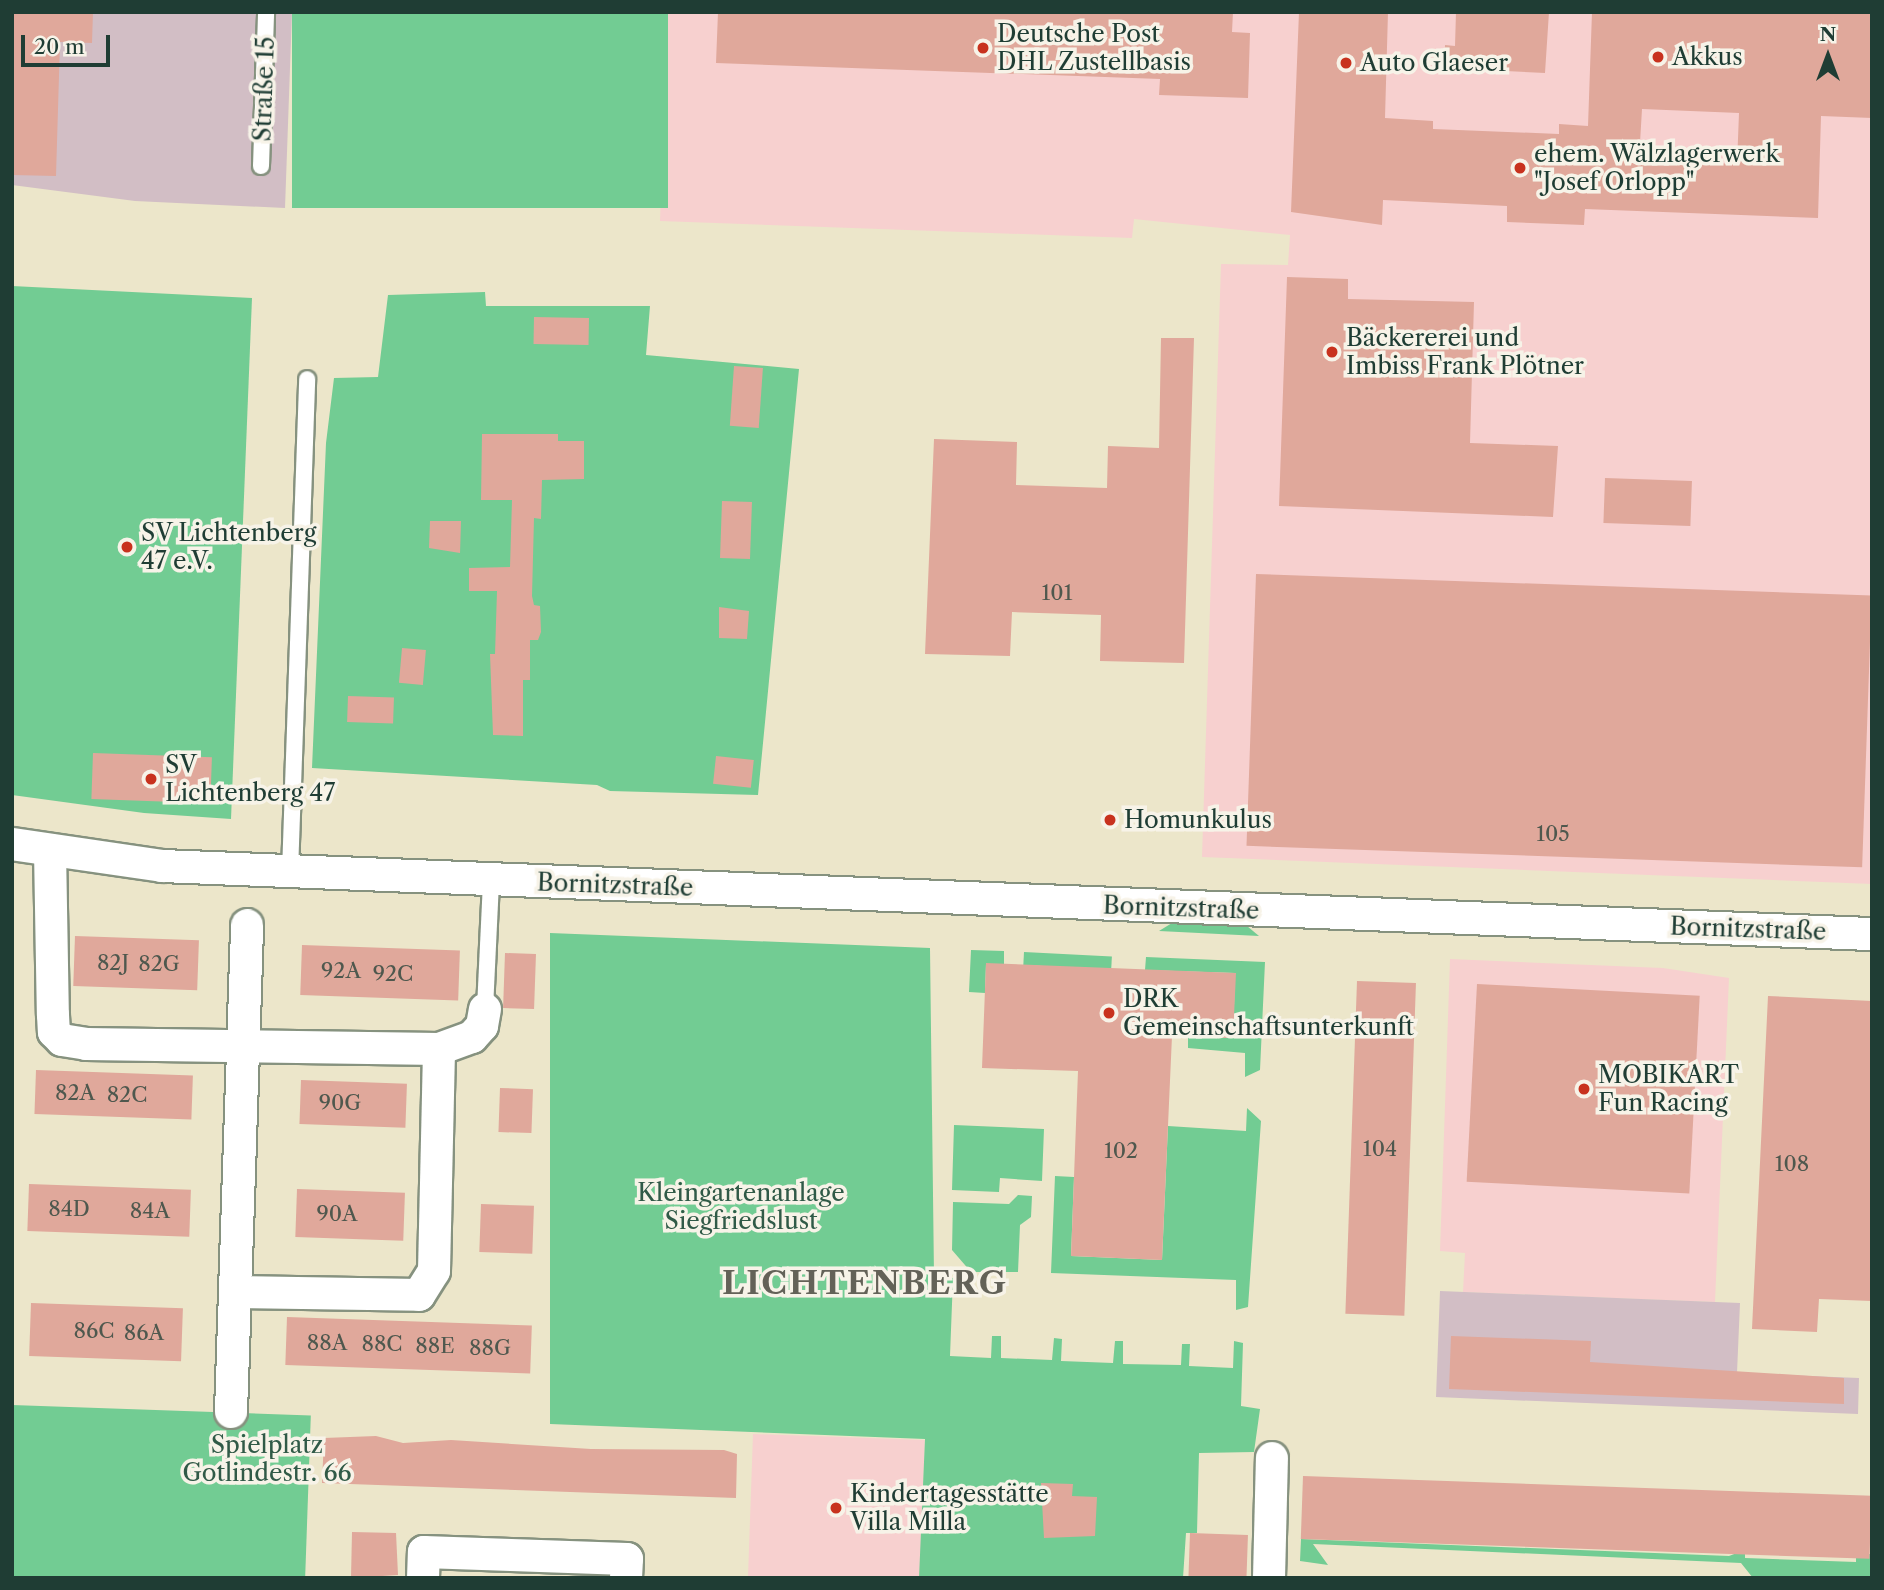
<!DOCTYPE html>
<meta charset="utf-8">
<style>
body{margin:0}
#map{position:relative;width:1884px;height:1590px;overflow:hidden;background:#ece6ca;font-family:"Libre Caslon Text",serif}
div>[style]{position:absolute}
.built>*{inset:0;background:#f7d0cf;transform-origin:0 0}
.industrial>*{inset:0;background:#d2bec5}
.green>*{inset:0;background:#72cc93;transform-origin:0 0}
.building>*{inset:0;background:#e0a89b;transform-origin:0 0}
.roads{filter:drop-shadow(2px 0 #86927f) drop-shadow(-2px 0 #86927f) drop-shadow(0 2px #86927f) drop-shadow(0 -2px #86927f)}
.lane>*{height:16px;margin:-8px;padding:0 8px;transform-origin:8px;border-radius:8px;background:#fff}
.street>*{height:32px;margin:-16px;padding:0 16px;transform-origin:16px;border-radius:16px;background:#fff}
.dots>*{width:19px;height:19px;translate:-50% -50%;box-sizing:border-box;border:4px solid #f7f3e8;border-radius:50%}
span{translate:-50% -50%;white-space:nowrap;text-align:center;line-height:1.15;-webkit-text-stroke:7px #f7f3e8;paint-order:stroke}
.number-label{font-size:21px;color:#4f584e}
.number-label span{-webkit-text-stroke-width:0}
.poi-label{font-size:24px;color:#1f3d34}
.left{translate:0 -50%;text-align:left}
.street-label{font-size:24px;color:#1f3d34}
.park-label{font-size:24px;color:#305a47}
.district-label{font-size:32px;color:#636258;font-weight:700;letter-spacing:2px}
.frame{position:absolute;inset:0;border:14px solid #1f3d34;pointer-events:none}
.north{position:absolute;left:1793px;top:21px;width:70px;height:70px;-webkit-text-stroke:5px #f7f3e8;paint-order:stroke;rotate:0deg;font-size:19px;font-weight:700;line-height:28px;text-align:center;color:#1f3d34}
.north::after{content:'';display:block;margin:auto;width:24px;height:32px;background:#1f3d34;clip-path:polygon(50% 0,100% 100%,50% 72%,0 100%)}
.scale{position:absolute;left:21px;top:35px;width:89px;height:32px;box-sizing:border-box;border:4px solid #1f3d34;border-top:0;padding-left:9px;font-size:21px;line-height:24px;white-space:nowrap;color:#1f3d34;-webkit-text-stroke:5px #f7f3e8;paint-order:stroke}
</style>
<div id="map">
<div class="built">
<i style="clip-path:polygon(667px 12px,1872px 12px,1872px 884px,1202px 857px,1221px 264px,1288px 265px,1290px 235px,1134px 219px,1132px 238px,660px 221px)"></i>
<i style="clip-path:polygon(1450px 959px,1663px 968px,1729px 978px,1715px 1302px,1463px 1292px,1465px 1253px,1440px 1251px)"></i>
<i style="left:753px;top:1434px;width:172px;height:144px;rotate:2deg"></i>
</div>
<div class="industrial">
<i style="clip-path:polygon(12px 12px,292px 12px,285px 208px,135px 201px,12px 185px)"></i>
<i style="clip-path:polygon(1440px 1291px,1740px 1303px,1737px 1373px,1859px 1378px,1858px 1414px,1436px 1397px)"></i>
</div>
<div class="green">
<i style="left:292px;top:12px;width:376px;height:196px"></i>
<i style="clip-path:polygon(12px 286px,252px 298px,231px 819px,144px 813px,12px 795px)"></i>
<i style="clip-path:polygon(485px 292px,486px 306px,650px 306px,646px 355px,799px 369px,758px 795px,610px 791px,597px 785px,312px 768px,326px 443px,334px 378px,378px 377px,388px 295px)"></i>
<i style="clip-path:polygon(1172px 923px,1247px 926px,1259px 936px,1159px 931px)"></i>
<i style="clip-path:polygon(550px 933px,930px 948px,934px 1275px,953px 1278px,950px 1356px,991px 1358px,992px 1336px,1001px 1336px,1001px 1358px,1052px 1360px,1054px 1338px,1062px 1339px,1061px 1361px,1113px 1363px,1115px 1341px,1123px 1341px,1123px 1364px,1181px 1365px,1182px 1344px,1190px 1344px,1189px 1366px,1233px 1368px,1234px 1341px,1243px 1343px,1241px 1406px,1260px 1409px,1254px 1452px,1199px 1453px,1197px 1533px,1186px 1533px,1183px 1578px,919px 1578px,925px 1439px,550px 1424px)"></i>
<i style="clip-path:polygon(971px 950px,1004px 951px,1004px 964px,986px 964px,985px 993px,969px 992px)"></i>
<i style="left:1024px;top:952px;width:88px;height:13px;rotate:3deg"></i>
<i style="clip-path:polygon(1146px 957px,1265px 962px,1260px 1070px,1245px 1077px,1245px 1053px,1188px 1048px,1188px 1037px,1233px 1038px,1235px 973px,1145px 970px)"></i>
<i style="clip-path:polygon(1247px 1108px,1261px 1121px,1248px 1307px,1236px 1310px,1236px 1280px,1051px 1273px,1055px 1176px,1074px 1177px,1071px 1256px,1162px 1260px,1168px 1126px,1246px 1131px)"></i>
<i style="clip-path:polygon(954px 1125px,1044px 1129px,1042px 1181px,1000px 1178px,999px 1192px,952px 1190px)"></i>
<i style="clip-path:polygon(1018px 1195px,1032px 1196px,1031px 1217px,1020px 1225px,1018px 1272px,971px 1272px,952px 1250px,953px 1202px,1009px 1204px)"></i>
<i style="left:12px;top:1405px;width:299px;height:173px;rotate:2deg"></i>
<i style="clip-path:polygon(1301px 1539px,1729px 1556px,1745px 1550px,1745px 1558px,1856px 1562px,1856px 1554px,1870px 1554px,1872px 1578px,1753px 1578px,1741px 1563px,1313px 1544px,1328px 1565px,1300px 1561px)"></i>
</div>
<div class="building">
<i style="clip-path:polygon(12px 12px,93px 12px,92px 43px,60px 42px,56px 176px,12px 175px)"></i>
<i style="clip-path:polygon(718px 12px,1233px 12px,1232px 32px,1250px 33px,1248px 98px,1159px 95px,1160px 79px,716px 63px)"></i>
<i style="clip-path:polygon(evenodd,1299px 12px,1388px 12px,1385px 118px,1433px 121px,1433px 129px,1559px 134px,1559px 124px,1588px 126px,1592px 12px,1872px 12px,1872px 118px,1821px 116px,1818px 218px,1585px 209px,1584px 225px,1507px 222px,1507px 206px,1383px 200px,1382px 225px,1291px 212px,1299px 12px,1642px 109px,1739px 113px,1737px 164px,1639px 160px,1642px 109px)"></i>
<i style="clip-path:polygon(1456px 12px,1549px 12px,1545px 73px,1444px 68px,1445px 45px,1455px 46px)"></i>
<i style="clip-path:polygon(1287px 277px,1348px 279px,1348px 299px,1474px 302px,1470px 443px,1558px 446px,1553px 517px,1279px 506px)"></i>
<i style="left:534px;top:317px;width:55px;height:27px;rotate:1deg"></i>
<i style="clip-path:polygon(1161px 338px,1194px 338px,1184px 663px,1100px 661px,1101px 615px,1012px 612px,1010px 656px,925px 654px,934px 439px,1017px 442px,1016px 485px,1107px 488px,1108px 446px,1159px 448px)"></i>
<i style="left:734px;top:366px;width:29px;height:60px;rotate:4deg"></i>
<i style="clip-path:polygon(482px 434px,558px 434px,558px 441px,584px 441px,584px 479px,542px 480px,541px 519px,534px 518px,532px 596px,534px 605px,540px 606px,541px 632px,538px 640px,530px 640px,530px 680px,523px 680px,523px 736px,493px 735px,490px 654px,495px 654px,497px 591px,469px 591px,469px 568px,510px 567px,512px 500px,481px 500px)"></i>
<i style="left:1605px;top:478px;width:87px;height:45px;rotate:2deg"></i>
<i style="left:722px;top:501px;width:30px;height:57px;rotate:2deg"></i>
<i style="clip-path:polygon(430px 521px,461px 521px,460px 553px,429px 548px)"></i>
<i style="left:1256px;top:574px;width:616px;height:272px;rotate:2deg"></i>
<i style="clip-path:polygon(719px 607px,749px 611px,747px 639px,719px 638px)"></i>
<i style="left:402px;top:648px;width:24px;height:35px;rotate:5deg"></i>
<i style="left:348px;top:696px;width:46px;height:26px;rotate:2deg"></i>
<i style="left:93px;top:753px;width:119px;height:46px;rotate:2deg"></i>
<i style="left:716px;top:756px;width:38px;height:28px;rotate:6deg"></i>
<i style="left:75px;top:936px;width:124px;height:50px;rotate:2deg"></i>
<i style="left:302px;top:945px;width:158px;height:50px;rotate:2deg"></i>
<i style="left:505px;top:953px;width:31px;height:55px;rotate:2deg"></i>
<i style="clip-path:polygon(986px 963px,1236px 973px,1233px 1038px,1172px 1036px,1162px 1260px,1071px 1256px,1078px 1071px,982px 1068px)"></i>
<i style="left:1357px;top:981px;width:59px;height:333px;rotate:2deg"></i>
<i style="left:1477px;top:984px;width:223px;height:198px;rotate:3deg"></i>
<i style="clip-path:polygon(1768px 996px,1872px 1001px,1872px 1301px,1819px 1299px,1817px 1332px,1752px 1329px)"></i>
<i style="left:36px;top:1070px;width:157px;height:44px;rotate:2deg"></i>
<i style="left:301px;top:1080px;width:106px;height:44px;rotate:2deg"></i>
<i style="left:500px;top:1088px;width:33px;height:44px;rotate:2deg"></i>
<i style="left:29px;top:1184px;width:162px;height:47px;rotate:2deg"></i>
<i style="left:297px;top:1189px;width:108px;height:48px;rotate:2deg"></i>
<i style="left:481px;top:1204px;width:53px;height:48px;rotate:2deg"></i>
<i style="left:31px;top:1303px;width:152px;height:53px;rotate:2deg"></i>
<i style="left:287px;top:1317px;width:245px;height:48px;rotate:2deg"></i>
<i style="clip-path:polygon(1451px 1336px,1591px 1341px,1590px 1362px,1844px 1378px,1844px 1404px,1449px 1389px)"></i>
<i style="clip-path:polygon(376px 1436px,403px 1443px,451px 1440px,591px 1449px,724px 1450px,737px 1454px,736px 1498px,322px 1483px,324px 1438px)"></i>
<i style="left:1303px;top:1476px;width:569px;height:63px;rotate:2deg"></i>
<i style="clip-path:polygon(1041px 1483px,1073px 1484px,1072px 1496px,1097px 1497px,1095px 1536px,1044px 1538px)"></i>
<i style="clip-path:polygon(352px 1532px,396px 1533px,398px 1575px,351px 1578px)"></i>
<i style="left:1190px;top:1533px;width:58px;height:45px;rotate:2deg"></i>
</div>
<div class="roads">
<div class="lane">
<i style="left:261px;top:166px;width:154px;rotate:-88.1deg"></i>
<i style="left:290px;top:872px;width:493px;rotate:-88deg"></i>
<i style="left:485px;top:1009px;width:129px;rotate:-87.3deg"></i>
</div>
<div class="street">
<i style="left:12px;top:844px;width:152px;rotate:8.3deg"></i>
<i style="left:162px;top:866px;width:1711px;rotate:2.28deg"></i>
<i style="left:50px;top:850px;width:165px;rotate:89deg"></i>
<i style="left:53px;top:1015px;width:17px;rotate:87deg"></i>
<i style="left:54px;top:1032px;width:11px;rotate:45deg"></i>
<i style="left:62px;top:1040px;width:24px;rotate:9deg"></i>
<i style="left:86px;top:1044px;width:353px;rotate:0.8deg"></i>
<i style="left:439px;top:1049px;width:35px;rotate:-20deg"></i>
<i style="left:472px;top:1037px;width:15px;rotate:-48deg"></i>
<i style="left:482px;top:1026px;width:17px;rotate:-80deg"></i>
<i style="left:236px;top:1292px;width:183px;rotate:0.9deg"></i>
<i style="left:419px;top:1295px;width:28px;rotate:-58deg"></i>
<i style="left:434px;top:1271px;width:222px;rotate:-88.7deg"></i>
<i style="left:231px;top:1412px;width:487px;rotate:-88.1deg"></i>
<i style="left:423px;top:1578px;width:26px;rotate:-88deg"></i>
<i style="left:424px;top:1552px;width:203px;rotate:2deg"></i>
<i style="left:627px;top:1559px;width:19px;rotate:93deg"></i>
<i style="left:1269px;top:1578px;width:120px;rotate:-88.6deg"></i>
</div>
</div>
<div class="dots">
<i style="left:983px;top:48px;background:#c8321e"></i>
<i style="left:1658px;top:57px;background:#c8321e"></i>
<i style="left:1346px;top:63px;background:#c8321e"></i>
<i style="left:1520px;top:168px;background:#c8321e"></i>
<i style="left:1332px;top:352px;background:#c8321e"></i>
<i style="left:127px;top:547px;background:#c8321e"></i>
<i style="left:151px;top:779px;background:#c8321e"></i>
<i style="left:1110px;top:820px;background:#c8321e"></i>
<i style="left:1109px;top:1013px;background:#c8321e"></i>
<i style="left:1584px;top:1089px;background:#c8321e"></i>
<i style="left:836px;top:1508px;background:#c8321e"></i>
</div>
<div class="number-label">
<span style="left:1057px;top:593px">101</span>
<span style="left:1553px;top:834px">105</span>
<span style="left:113px;top:963px">82J</span>
<span style="left:159px;top:964px">82G</span>
<span style="left:341px;top:971px">92A</span>
<span style="left:393px;top:974px">92C</span>
<span style="left:75px;top:1093px">82A</span>
<span style="left:127px;top:1095px">82C</span>
<span style="left:340px;top:1103px">90G</span>
<span style="left:1380px;top:1149px">104</span>
<span style="left:1121px;top:1151px">102</span>
<span style="left:1792px;top:1164px">108</span>
<span style="left:69px;top:1209px">84D</span>
<span style="left:150px;top:1211px">84A</span>
<span style="left:337px;top:1214px">90A</span>
<span style="left:94px;top:1331px">86C</span>
<span style="left:144px;top:1333px">86A</span>
<span style="left:327px;top:1343px">88A</span>
<span style="left:382px;top:1344px">88C</span>
<span style="left:435px;top:1346px">88E</span>
<span style="left:490px;top:1348px">88G</span>
</div>
<div class="poi-label">
<span class="left" style="left:997px;top:48px">Deutsche Post<br>DHL Zustellbasis</span>
<span class="left" style="left:1672px;top:57px">Akkus</span>
<span class="left" style="left:1360px;top:63px">Auto Glaeser</span>
<span class="left" style="left:1534px;top:168px">ehem. Wälzlagerwerk<br>"Josef Orlopp"</span>
<span class="left" style="left:1346px;top:352px">Bäckererei und<br>Imbiss Frank Plötner</span>
<span class="left" style="left:141px;top:547px">SV Lichtenberg<br>47 e.V.</span>
<span class="left" style="left:165px;top:779px">SV<br>Lichtenberg 47</span>
<span class="left" style="left:1124px;top:820px">Homunkulus</span>
<span class="left" style="left:1123px;top:1013px">DRK<br>Gemeinschaftsunterkunft</span>
<span class="left" style="left:1598px;top:1089px">MOBIKART<br>Fun Racing</span>
<span class="left" style="left:850px;top:1508px">Kindertagesstätte<br>Villa Milla</span>
</div>
<div class="street-label">
<span style="left:264px;top:89px;rotate:-88deg">Straße 15</span>
<span style="left:615px;top:885px;rotate:2deg">Bornitzstraße</span>
<span style="left:1181px;top:908px;rotate:2deg">Bornitzstraße</span>
<span style="left:1748px;top:929px;rotate:2deg">Bornitzstraße</span>
</div>
<div class="park-label">
<span style="left:741px;top:1207px">Kleingartenanlage<br>Siegfriedslust</span>
<span style="left:267px;top:1459px">Spielplatz<br>Gotlindestr. 66</span>
</div>
<div class="district-label">
<span style="left:865px;top:1283px">LICHTENBERG</span>
</div>
<div class="frame"></div>
<div class="north">N</div>
<div class="scale">20 m</div>
</div>
